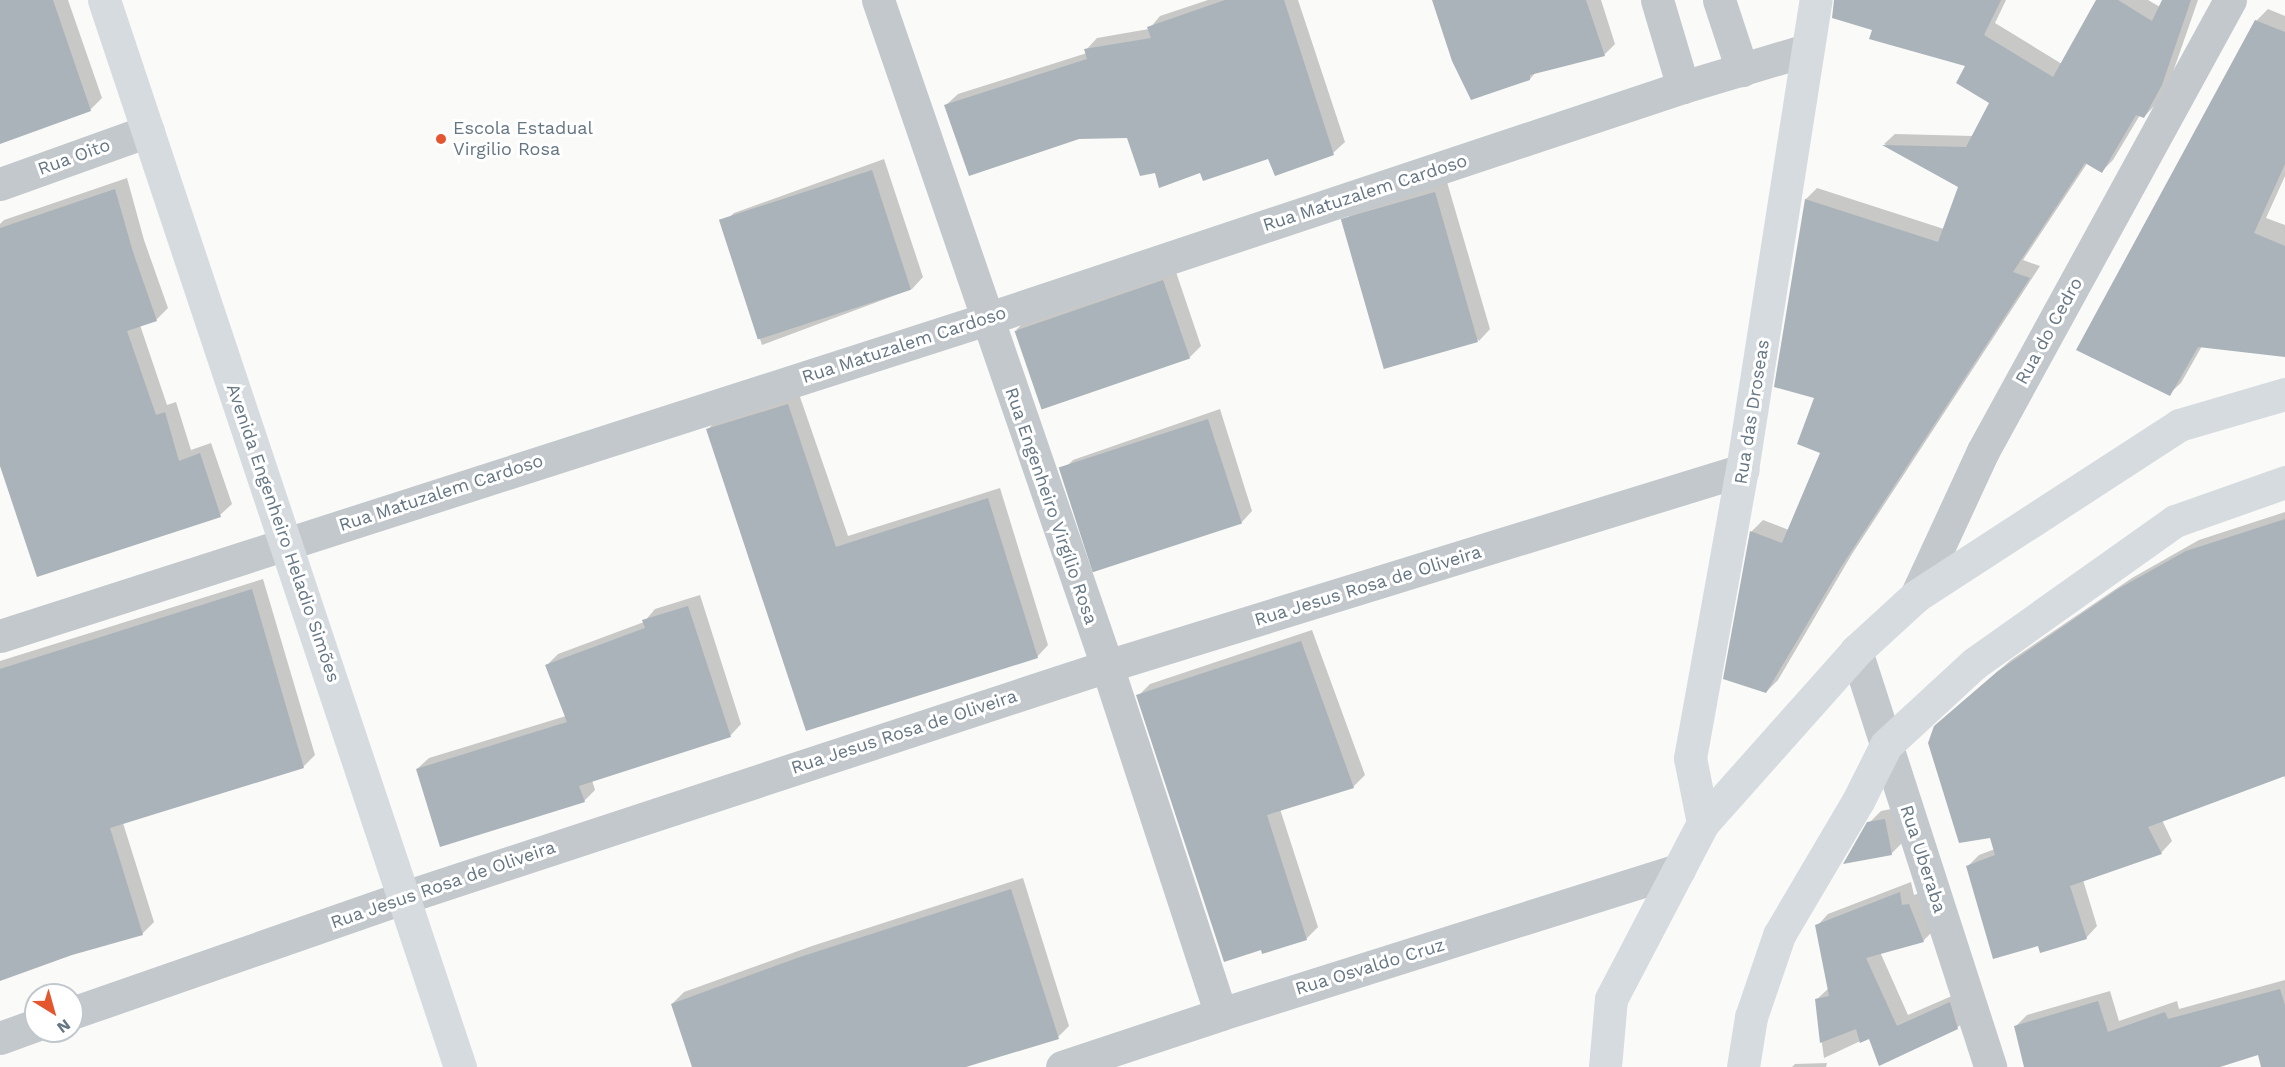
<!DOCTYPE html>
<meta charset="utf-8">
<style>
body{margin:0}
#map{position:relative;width:2285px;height:1067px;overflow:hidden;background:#fafaf8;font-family:"Work Sans",sans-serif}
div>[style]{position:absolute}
.shadow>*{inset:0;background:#0003}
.building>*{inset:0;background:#aab3b9;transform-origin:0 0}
.street>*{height:33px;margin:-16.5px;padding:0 16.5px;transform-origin:16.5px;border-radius:16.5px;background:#c3c8cc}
.secondary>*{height:33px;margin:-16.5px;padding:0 16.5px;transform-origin:16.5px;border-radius:16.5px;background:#d6dbdf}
.dots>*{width:16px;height:16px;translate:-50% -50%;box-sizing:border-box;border:3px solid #fff;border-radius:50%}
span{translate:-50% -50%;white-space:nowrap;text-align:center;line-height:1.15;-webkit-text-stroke:6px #fff;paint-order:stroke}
.poi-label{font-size:18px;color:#657683}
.left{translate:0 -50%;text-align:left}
.street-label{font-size:18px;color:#657683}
.north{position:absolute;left:24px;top:983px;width:60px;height:60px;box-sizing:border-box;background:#fff;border:2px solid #c1c8cd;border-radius:50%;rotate:143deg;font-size:16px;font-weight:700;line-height:24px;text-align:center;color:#657683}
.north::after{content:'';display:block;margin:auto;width:21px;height:27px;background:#e4572e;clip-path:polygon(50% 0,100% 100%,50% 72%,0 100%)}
</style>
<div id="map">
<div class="shadow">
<i style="clip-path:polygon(0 0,68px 0,102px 98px,90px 110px,0 142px)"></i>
<i style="clip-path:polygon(1208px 0,1298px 0,1345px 142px,1333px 153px,1269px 157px,1201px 171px,1156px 171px,1128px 136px,946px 105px,958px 94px,1087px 53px,1086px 50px,1097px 38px,1149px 29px,1160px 16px)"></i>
<i style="clip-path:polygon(1433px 0,1601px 0,1615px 44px,1604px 55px,1537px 71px,1530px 79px)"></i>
<i style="clip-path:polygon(1835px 0,2006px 0,1995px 23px,2062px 64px,2098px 0,2148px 0,2160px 7px,2163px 0,2198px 0,2173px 72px,2155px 105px,2144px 117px,2140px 115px,2113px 160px,2102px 171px,2088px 162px,2023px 260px,2040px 266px,1852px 554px,1778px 680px,1766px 692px,1725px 678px,1752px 531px,1763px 520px,1789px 530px,1821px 452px,1816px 397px,1776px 386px,1806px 199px,1817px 188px,1944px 229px,1960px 186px,1884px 144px,1895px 134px,1973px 136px,1991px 103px,1967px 65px,1874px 29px)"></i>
<i style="clip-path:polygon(2268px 9px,2285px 16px,2285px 176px,2266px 218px,2285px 225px,2285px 355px,2202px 346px,2181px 383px,2169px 394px,2256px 21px)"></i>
<i style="clip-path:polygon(884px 159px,923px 277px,912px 289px,762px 345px,722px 224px,734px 213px)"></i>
<i style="clip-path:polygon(127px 178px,144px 240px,168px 308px,156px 320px,140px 325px,167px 405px,176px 402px,191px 450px,211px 443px,232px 504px,220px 515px,0 461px,0 224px,4px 220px)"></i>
<i style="clip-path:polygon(1447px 182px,1490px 329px,1479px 341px,1343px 222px,1355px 211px)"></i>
<i style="clip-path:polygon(1175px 269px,1201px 346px,1189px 358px,1016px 330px,1028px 318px)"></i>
<i style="clip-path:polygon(799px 394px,848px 536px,1000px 488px,1048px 645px,1037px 657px,807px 729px,708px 429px,719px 418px)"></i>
<i style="clip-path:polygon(1220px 409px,1252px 511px,1241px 523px,1062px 471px,1073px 460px)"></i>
<i style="clip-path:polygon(2285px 512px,2285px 779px,2284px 775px,2162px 820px,2172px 841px,2161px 853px,2083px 880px,2097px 926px,2086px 938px,2039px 944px,1967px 867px,1979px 855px,1995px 849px,1948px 715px,2011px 660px,2132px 578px,2199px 540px)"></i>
<i style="clip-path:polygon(263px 579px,315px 755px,304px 766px,123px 823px,154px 922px,142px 934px,71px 954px,0 979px,0 661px)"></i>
<i style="clip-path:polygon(700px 595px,741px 724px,730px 736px,592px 780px,595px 790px,584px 801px,417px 769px,429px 758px,566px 716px,547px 665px,558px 654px,644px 622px,655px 609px)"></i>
<i style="clip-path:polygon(1312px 630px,1365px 775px,1353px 787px,1280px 809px,1318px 927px,1306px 939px,1138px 696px,1150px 684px)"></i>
<i style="clip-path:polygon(1896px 808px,1903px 842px,1891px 854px,1869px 823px,1881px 811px)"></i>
<i style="clip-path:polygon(1023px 878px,1069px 1026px,1058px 1037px,957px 1067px,693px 1067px,672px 1004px,684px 992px,812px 946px)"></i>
<i style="clip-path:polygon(1911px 882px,1914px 895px,1920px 893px,1935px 929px,1923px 941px,1880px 952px,1908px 1015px,1961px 992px,1969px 1016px,1957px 1028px,1869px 1037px,1824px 1058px,1816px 1000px,1829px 988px,1817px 926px,1828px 914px)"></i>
<i style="clip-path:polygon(2285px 980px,2285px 1053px,2259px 1053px,2215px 1067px,2026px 1067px,2016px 1026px,2027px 1015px,2110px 991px,2119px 1021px,2177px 1001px,2179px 1009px)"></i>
<i style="clip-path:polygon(1827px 1063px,1826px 1067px,1792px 1067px,1795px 1064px)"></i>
</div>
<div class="building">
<i style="clip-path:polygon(0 0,53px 0,91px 111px,0 144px)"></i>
<i style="clip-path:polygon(1225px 0,1284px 0,1334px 155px,1275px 176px,1268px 159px,1203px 181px,1200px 173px,1159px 188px,1155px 173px,1140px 176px,1127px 138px,1079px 139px,969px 176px,944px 105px,1087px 59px,1084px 49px,1151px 38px,1147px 27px)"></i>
<i style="clip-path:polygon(1432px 0,1586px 0,1605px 56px,1530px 75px,1530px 80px,1471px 100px,1452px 61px)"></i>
<i style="clip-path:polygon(1834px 0,2001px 0,1984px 35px,2053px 77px,2096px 0,2118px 0,2152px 21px,2162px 0,2191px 0,2162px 85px,2144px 118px,2136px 115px,2102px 173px,2085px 163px,2013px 272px,2030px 278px,1841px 567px,1766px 693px,1723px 679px,1750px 531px,1782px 543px,1820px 453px,1797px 444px,1814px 398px,1774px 387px,1805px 199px,1938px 242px,1958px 187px,1882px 145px,1966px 147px,1989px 103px,1956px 83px,1965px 66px,1869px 39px,1872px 30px,1832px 18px)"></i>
<i style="clip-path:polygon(2255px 20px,2285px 32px,2285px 164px,2254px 233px,2285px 246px,2285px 357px,2198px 347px,2170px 396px,2076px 350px)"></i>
<i style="left:872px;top:170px;width:126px;height:161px;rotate:72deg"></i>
<i style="clip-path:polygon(115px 189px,133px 252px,157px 321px,127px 331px,156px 415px,165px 412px,179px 461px,200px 453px,221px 517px,37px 577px,0 466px,0 228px)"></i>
<i style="left:1435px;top:192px;width:156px;height:98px;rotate:74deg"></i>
<i style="left:1163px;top:280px;width:83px;height:157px;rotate:71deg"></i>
<i style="clip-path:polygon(788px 404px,836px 547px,988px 498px,1038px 658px,806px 731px,706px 429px)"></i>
<i style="left:1208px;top:419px;width:110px;height:157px;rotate:72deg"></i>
<i style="clip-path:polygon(2285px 519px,2285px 776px,2148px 827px,2162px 854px,2070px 886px,2087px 939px,2040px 953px,2038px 946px,1993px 959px,1966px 866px,1995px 855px,1990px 838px,1959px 843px,1928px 743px,1934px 726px,1998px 671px,2118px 589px,2186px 551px)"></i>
<i style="clip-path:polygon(252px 589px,304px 768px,110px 828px,143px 935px,72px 955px,0 981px,0 669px)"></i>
<i style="clip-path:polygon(688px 606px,731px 737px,579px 786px,585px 802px,440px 847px,416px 769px,567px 722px,545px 665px,645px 628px,642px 620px)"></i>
<i style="clip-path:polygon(1301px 641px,1354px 788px,1267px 815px,1307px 940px,1262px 954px,1261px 950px,1224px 962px,1136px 695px)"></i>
<i style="clip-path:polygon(1885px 819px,1892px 855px,1843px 864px,1867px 822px)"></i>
<i style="clip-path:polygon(1011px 889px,1059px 1039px,966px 1067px,692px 1067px,671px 1004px,800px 957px)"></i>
<i style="clip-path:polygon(1900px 892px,1902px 905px,1909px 904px,1924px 942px,1866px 958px,1897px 1026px,1950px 1002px,1958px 1029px,1879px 1066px,1869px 1039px,1860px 1043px,1856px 1029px,1820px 1043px,1815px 999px,1829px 996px,1815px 925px)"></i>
<i style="clip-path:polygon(2280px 989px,2285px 1005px,2285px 1067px,2261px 1067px,2258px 1055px,2220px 1067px,2024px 1067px,2014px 1026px,2098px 1001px,2108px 1032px,2165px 1012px,2168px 1019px)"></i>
</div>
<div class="street">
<i style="left:878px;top:0;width:704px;rotate:71.02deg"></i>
<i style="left:1107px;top:666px;width:366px;rotate:71.9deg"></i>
<i style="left:1657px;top:0;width:91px;rotate:73.4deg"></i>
<i style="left:1719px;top:0;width:74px;rotate:71.8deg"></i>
<i style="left:0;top:184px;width:157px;rotate:-19.7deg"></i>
<i style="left:1916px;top:596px;width:160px;rotate:-65.2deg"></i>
<i style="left:1983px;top:451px;width:514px;rotate:-61.29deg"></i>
<i style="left:0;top:636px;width:1036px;rotate:-17.82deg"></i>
<i style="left:986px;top:319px;width:735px;rotate:-18.41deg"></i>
<i style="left:1683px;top:87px;width:128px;rotate:-16.7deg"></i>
<i style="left:1856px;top:651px;width:437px;rotate:72.1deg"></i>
<i style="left:72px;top:1013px;width:353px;rotate:-19.2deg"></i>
<i style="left:405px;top:897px;width:739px;rotate:-18.21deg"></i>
<i style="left:1107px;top:666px;width:665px;rotate:-17.15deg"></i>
<i style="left:0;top:1038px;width:38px;rotate:-20deg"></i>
<i style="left:1062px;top:1067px;width:168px;rotate:-18.4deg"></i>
<i style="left:1221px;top:1014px;width:480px;rotate:-17.5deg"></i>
</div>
<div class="secondary">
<i style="left:104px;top:0;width:1125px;rotate:71.55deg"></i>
<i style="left:1703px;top:823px;width:66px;rotate:-101.3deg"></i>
<i style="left:1690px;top:758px;width:293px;rotate:-79.8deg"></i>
<i style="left:1742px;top:470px;width:476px;rotate:-81.1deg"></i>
<i style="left:1605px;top:1067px;width:68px;rotate:-85deg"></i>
<i style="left:1611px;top:999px;width:199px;rotate:-62.4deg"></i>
<i style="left:1703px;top:823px;width:230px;rotate:-48.3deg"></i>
<i style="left:1856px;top:651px;width:81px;rotate:-42.5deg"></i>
<i style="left:1916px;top:596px;width:314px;rotate:-33deg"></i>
<i style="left:2179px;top:425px;width:110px;rotate:-16.3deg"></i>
<i style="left:1743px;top:1067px;width:51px;rotate:-80.9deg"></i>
<i style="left:1751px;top:1017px;width:87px;rotate:-71.1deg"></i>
<i style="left:1779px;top:935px;width:156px;rotate:-59.5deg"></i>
<i style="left:1858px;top:801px;width:63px;rotate:-63.4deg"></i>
<i style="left:1886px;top:745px;width:121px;rotate:-42.7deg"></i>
<i style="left:1975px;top:663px;width:245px;rotate:-35.4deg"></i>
<i style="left:2175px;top:521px;width:117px;rotate:-19.5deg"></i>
</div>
<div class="dots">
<i style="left:441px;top:139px;background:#e4572e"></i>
</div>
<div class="poi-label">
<span class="left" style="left:453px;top:139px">Escola Estadual<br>Virgilio Rosa</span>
</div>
<div class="street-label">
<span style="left:74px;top:157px;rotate:-20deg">Rua Oito</span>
<span style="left:1365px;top:193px;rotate:-18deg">Rua Matuzalem Cardoso</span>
<span style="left:2049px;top:331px;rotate:-61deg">Rua do Cedro</span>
<span style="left:904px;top:345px;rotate:-18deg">Rua Matuzalem Cardoso</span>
<span style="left:1752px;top:412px;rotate:-81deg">Rua das Droseas</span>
<span style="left:441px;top:493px;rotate:-18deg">Rua Matuzalem Cardoso</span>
<span style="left:1051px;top:506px;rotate:71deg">Rua Engenheiro Virgílio Rosa</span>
<span style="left:283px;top:533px;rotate:71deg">Avenida Engenheiro Heladio Simões</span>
<span style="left:1368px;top:586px;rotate:-17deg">Rua Jesus Rosa de Oliveira</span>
<span style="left:904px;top:732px;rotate:-18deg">Rua Jesus Rosa de Oliveira</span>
<span style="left:1923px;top:859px;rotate:72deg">Rua Uberaba</span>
<span style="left:443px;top:885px;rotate:-19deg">Rua Jesus Rosa de Oliveira</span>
<span style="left:1370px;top:967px;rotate:-17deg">Rua Osvaldo Cruz</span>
</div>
<div class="north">N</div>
</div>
